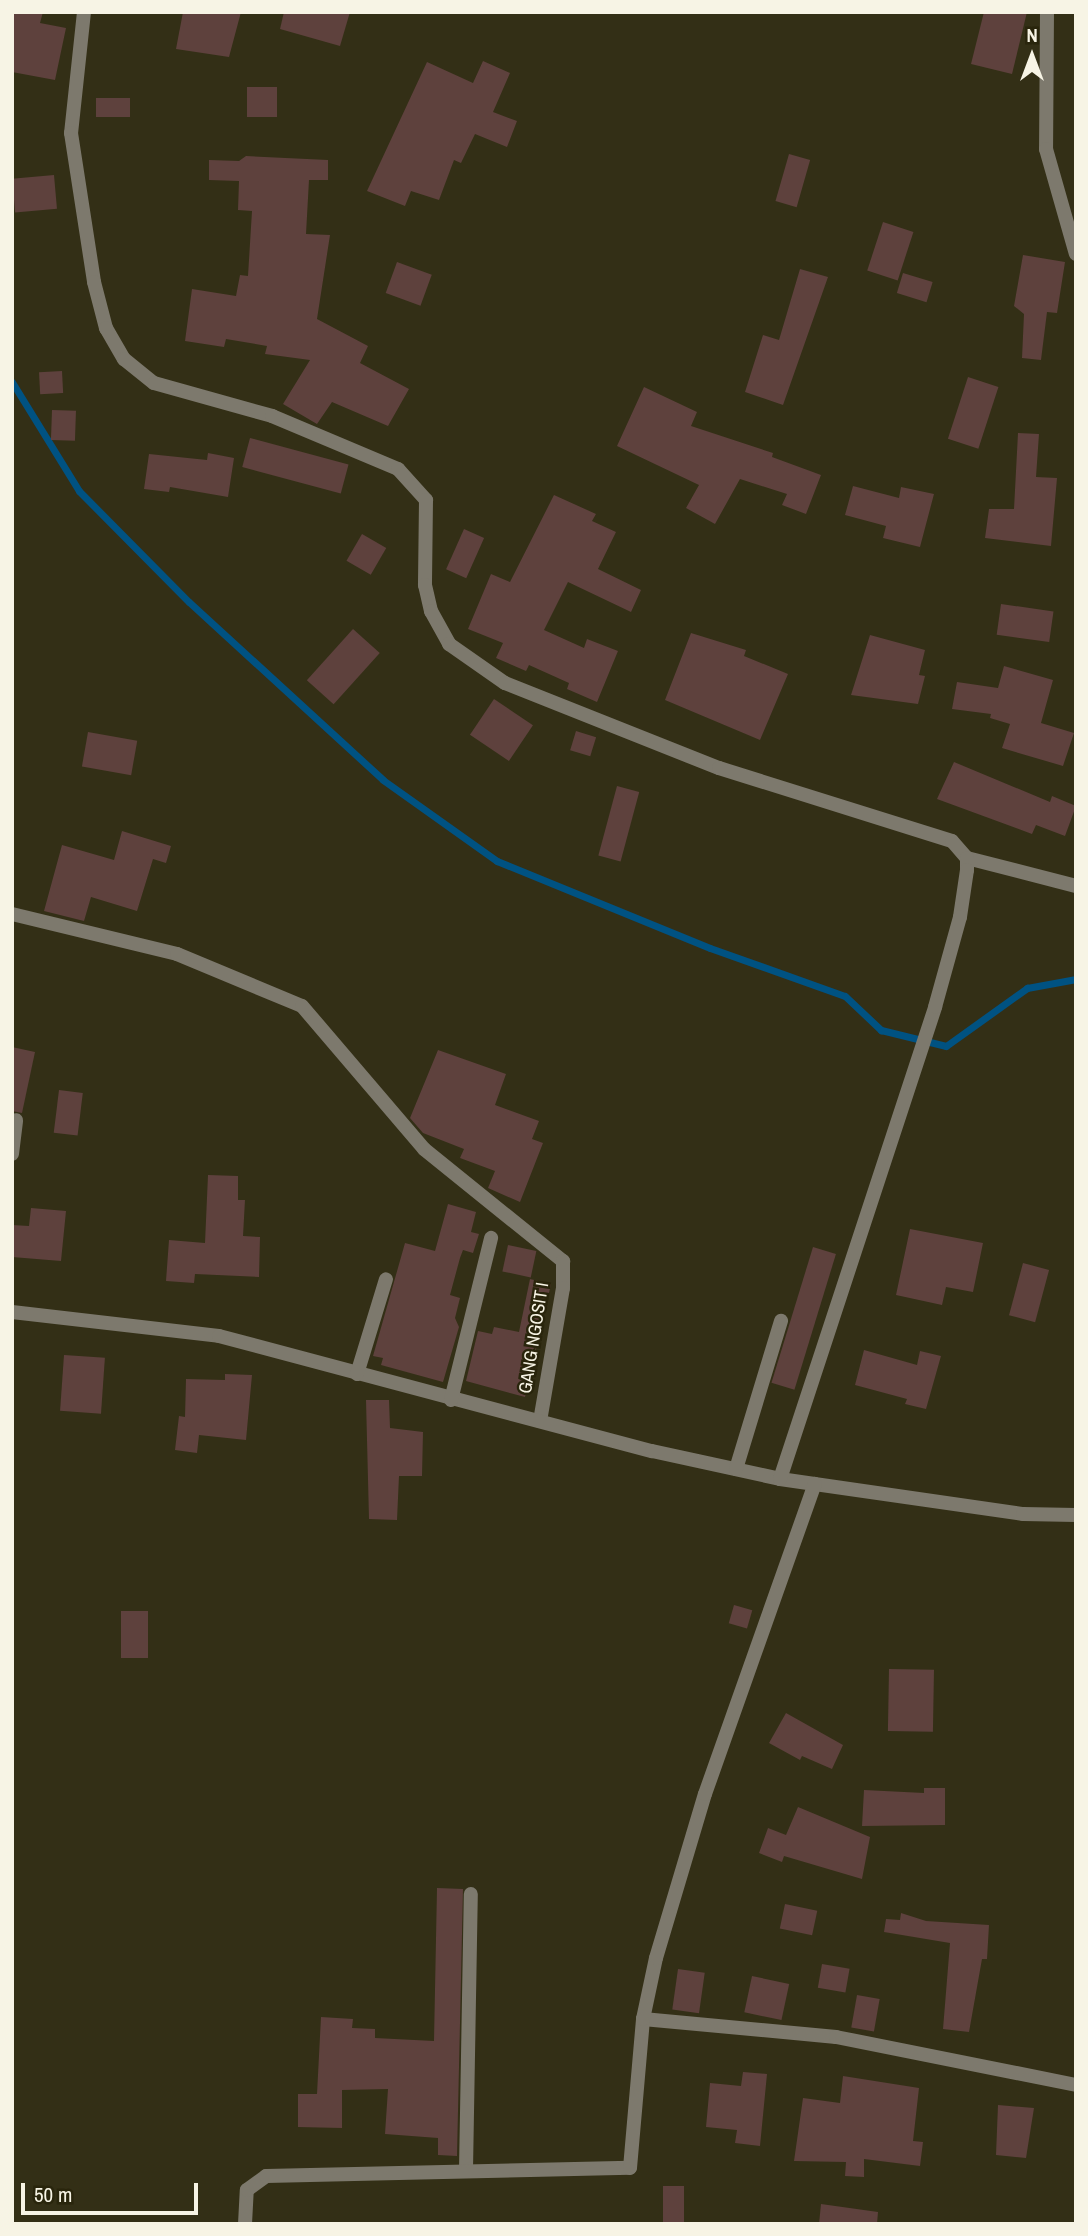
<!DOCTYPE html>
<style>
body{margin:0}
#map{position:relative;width:1088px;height:2236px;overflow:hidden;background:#332f16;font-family:"Archivo Narrow",sans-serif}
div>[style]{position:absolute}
.stream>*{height:7px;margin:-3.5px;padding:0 3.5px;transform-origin:3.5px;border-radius:3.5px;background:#005282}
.building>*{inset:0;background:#5e413d;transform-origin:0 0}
.minor>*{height:14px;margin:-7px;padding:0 7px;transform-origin:7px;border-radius:7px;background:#7d796d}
.tertiary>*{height:14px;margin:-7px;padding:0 7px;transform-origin:7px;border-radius:7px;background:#7d796d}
span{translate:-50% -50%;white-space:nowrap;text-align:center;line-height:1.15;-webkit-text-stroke:5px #29250c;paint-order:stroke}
.street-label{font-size:18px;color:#f7f4e5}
.frame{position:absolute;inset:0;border:14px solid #f7f4e5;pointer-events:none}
.north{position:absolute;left:997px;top:21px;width:70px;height:70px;-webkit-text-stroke:5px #29250c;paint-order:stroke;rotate:0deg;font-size:19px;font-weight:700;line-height:28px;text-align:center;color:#f7f4e5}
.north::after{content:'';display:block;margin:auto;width:24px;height:32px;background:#f7f4e5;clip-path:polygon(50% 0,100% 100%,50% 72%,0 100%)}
.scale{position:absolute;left:21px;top:2183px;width:177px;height:32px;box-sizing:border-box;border:4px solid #f7f4e5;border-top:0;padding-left:9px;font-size:21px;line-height:24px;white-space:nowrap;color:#f7f4e5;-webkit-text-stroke:5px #29250c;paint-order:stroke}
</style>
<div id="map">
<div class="stream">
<i style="left:12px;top:382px;width:128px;rotate:58.4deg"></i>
<i style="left:79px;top:491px;width:156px;rotate:45.3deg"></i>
<i style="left:189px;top:602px;width:263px;rotate:42.5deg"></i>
<i style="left:383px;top:780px;width:140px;rotate:35.4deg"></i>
<i style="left:497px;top:861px;width:230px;rotate:22.2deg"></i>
<i style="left:710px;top:948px;width:143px;rotate:19.6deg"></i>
<i style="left:845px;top:996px;width:50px;rotate:43.4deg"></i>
<i style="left:881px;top:1030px;width:67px;rotate:13.8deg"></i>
<i style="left:946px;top:1046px;width:100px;rotate:-35.6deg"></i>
<i style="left:1027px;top:988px;width:50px;rotate:-10.4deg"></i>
</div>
<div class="building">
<i style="clip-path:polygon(12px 12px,43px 12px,40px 23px,66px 28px,55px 80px,12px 72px)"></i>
<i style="clip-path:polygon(183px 12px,241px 12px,229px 57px,176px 49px)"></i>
<i style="clip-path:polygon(284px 12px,350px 12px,340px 46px,280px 29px)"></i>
<i style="clip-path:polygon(984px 12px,1027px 12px,1012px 74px,971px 64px)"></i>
<i style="clip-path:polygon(483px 61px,510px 73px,493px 112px,517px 121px,507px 147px,475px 134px,461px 163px,454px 160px,439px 200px,411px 191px,405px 206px,367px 191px,427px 62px,473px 83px)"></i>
<i style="left:247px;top:87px;width:30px;height:30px"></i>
<i style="left:96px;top:98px;width:34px;height:19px"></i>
<i style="left:789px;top:154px;width:22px;height:49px;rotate:16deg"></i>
<i style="clip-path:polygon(246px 156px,328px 160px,328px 180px,309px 180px,306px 234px,330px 235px,317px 319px,368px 346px,360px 363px,409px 389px,388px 426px,332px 402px,317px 424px,283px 404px,310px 360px,265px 354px,267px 346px,226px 339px,224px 347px,185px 341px,192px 289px,236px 296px,240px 275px,248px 276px,252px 211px,238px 210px,239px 181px,209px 180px,209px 160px,239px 161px)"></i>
<i style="left:54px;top:175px;width:34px;height:42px;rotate:85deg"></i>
<i style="left:883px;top:222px;width:32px;height:51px;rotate:18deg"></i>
<i style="clip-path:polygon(1023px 255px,1065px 262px,1057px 313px,1047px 312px,1041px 360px,1022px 358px,1024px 314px,1014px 306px)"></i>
<i style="left:397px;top:262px;width:37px;height:33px;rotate:20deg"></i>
<i style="clip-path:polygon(800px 269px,828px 277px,783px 405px,745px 392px,763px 335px,779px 340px)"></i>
<i style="left:903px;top:273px;width:31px;height:21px;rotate:17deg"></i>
<i style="left:62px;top:371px;width:22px;height:23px;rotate:87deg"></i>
<i style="left:968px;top:377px;width:32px;height:65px;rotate:18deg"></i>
<i style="clip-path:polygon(644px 387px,697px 412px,691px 426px,773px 453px,772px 457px,821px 475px,806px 514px,782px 505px,787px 494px,740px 479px,715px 524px,686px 508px,699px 485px,617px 446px)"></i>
<i style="left:52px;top:410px;width:24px;height:30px;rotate:2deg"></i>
<i style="clip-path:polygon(1018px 433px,1039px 434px,1036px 477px,1057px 478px,1051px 546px,985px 538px,989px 509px,1014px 509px)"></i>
<i style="left:250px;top:438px;width:102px;height:30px;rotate:15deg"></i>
<i style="clip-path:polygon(208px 453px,234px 458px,228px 497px,170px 487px,169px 492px,144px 489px,149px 454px,207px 460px)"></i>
<i style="clip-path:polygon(853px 486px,899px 498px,901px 487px,934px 494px,920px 547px,883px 538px,886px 526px,845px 515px)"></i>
<i style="clip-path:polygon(554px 495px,596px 514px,592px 521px,616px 532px,598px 569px,641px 590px,631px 612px,568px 582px,544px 630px,584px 648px,587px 639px,618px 651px,597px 702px,567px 689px,569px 683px,529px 665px,526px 671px,496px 658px,503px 643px,468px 629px,491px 574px,510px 582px)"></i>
<i style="left:464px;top:529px;width:22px;height:44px;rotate:24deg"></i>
<i style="left:362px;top:534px;width:28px;height:31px;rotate:30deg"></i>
<i style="left:1001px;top:604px;width:53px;height:31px;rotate:8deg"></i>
<i style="left:353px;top:629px;width:36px;height:69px;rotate:42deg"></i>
<i style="clip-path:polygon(691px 633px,746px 650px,744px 656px,788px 674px,760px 740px,665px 700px)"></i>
<i style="clip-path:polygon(870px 635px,925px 650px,919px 675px,925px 676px,918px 704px,851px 695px)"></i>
<i style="clip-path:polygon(1004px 666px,1053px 680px,1041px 723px,1074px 733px,1063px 766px,1002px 748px,1010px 724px,990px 718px,991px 714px,952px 709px,957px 682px,998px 688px)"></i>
<i style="left:494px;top:699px;width:47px;height:43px;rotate:34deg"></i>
<i style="left:576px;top:731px;width:21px;height:20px;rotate:17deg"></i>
<i style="left:88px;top:732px;width:50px;height:35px;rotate:10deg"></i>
<i style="clip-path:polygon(954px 762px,1050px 802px,1052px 796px,1076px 806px,1065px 836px,1036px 825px,1032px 834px,937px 799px)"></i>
<i style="left:617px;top:786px;width:23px;height:72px;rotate:15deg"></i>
<i style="clip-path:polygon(122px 831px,171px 846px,166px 863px,153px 859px,137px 911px,91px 897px,84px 921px,44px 911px,62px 845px,114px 860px)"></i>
<i style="clip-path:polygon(12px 1047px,35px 1052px,22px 1113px,12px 1111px)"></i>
<i style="clip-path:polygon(438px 1050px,506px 1074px,495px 1105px,539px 1121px,532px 1139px,543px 1143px,520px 1202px,488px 1188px,495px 1171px,460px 1158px,464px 1149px,423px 1133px,410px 1118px)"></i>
<i style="left:59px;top:1090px;width:24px;height:43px;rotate:7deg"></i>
<i style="clip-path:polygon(208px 1175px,238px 1176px,238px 1200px,245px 1200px,243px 1236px,260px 1237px,259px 1277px,195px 1274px,194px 1283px,166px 1281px,169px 1240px,205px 1243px)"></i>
<i style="clip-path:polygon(448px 1204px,476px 1212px,471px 1232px,479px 1234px,473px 1253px,463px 1250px,460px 1258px,450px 1295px,460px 1298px,455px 1318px,459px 1327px,443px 1382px,381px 1365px,383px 1358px,373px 1356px,405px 1243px,435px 1251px)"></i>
<i style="clip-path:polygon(31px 1208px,66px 1211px,61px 1261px,12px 1257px,12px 1225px,29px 1226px)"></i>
<i style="clip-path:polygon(910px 1229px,983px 1243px,973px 1292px,946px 1287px,942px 1305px,896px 1295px)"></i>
<i style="left:508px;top:1245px;width:29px;height:27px;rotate:12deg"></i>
<i style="left:813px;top:1247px;width:24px;height:142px;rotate:17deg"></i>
<i style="left:1023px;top:1263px;width:27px;height:54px;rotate:15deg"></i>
<i style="clip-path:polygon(530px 1279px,551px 1284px,525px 1397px,466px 1381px,478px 1331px,492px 1334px,494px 1327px,519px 1332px)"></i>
<i style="clip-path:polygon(864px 1350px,917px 1365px,920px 1351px,941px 1356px,926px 1409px,905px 1404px,907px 1399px,855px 1385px)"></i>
<i style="left:64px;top:1355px;width:41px;height:56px;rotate:4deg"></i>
<i style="clip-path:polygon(225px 1374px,252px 1375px,246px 1440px,199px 1435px,197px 1453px,175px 1450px,179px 1416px,185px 1417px,186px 1379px,225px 1380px)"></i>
<i style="clip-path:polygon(366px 1400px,389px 1400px,390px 1428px,423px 1432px,422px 1476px,399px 1476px,397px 1520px,369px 1519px)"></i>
<i style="left:734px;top:1605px;width:19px;height:19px;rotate:16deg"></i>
<i style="left:121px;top:1611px;width:27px;height:47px"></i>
<i style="left:889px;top:1669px;width:45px;height:62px;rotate:1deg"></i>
<i style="clip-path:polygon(786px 1713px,843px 1745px,832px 1769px,802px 1756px,800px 1760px,769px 1743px)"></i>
<i style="clip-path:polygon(924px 1788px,945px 1788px,945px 1825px,862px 1826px,864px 1790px,924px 1793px)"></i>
<i style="clip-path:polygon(798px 1807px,870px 1837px,862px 1879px,784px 1856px,782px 1862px,759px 1853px,768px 1828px,786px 1835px)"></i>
<i style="clip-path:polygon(437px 1888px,463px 1889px,457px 2156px,438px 2155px,438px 2138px,385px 2134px,388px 2089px,342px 2090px,342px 2128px,298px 2127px,298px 2094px,317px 2094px,321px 2017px,353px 2019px,352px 2028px,375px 2029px,375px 2038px,434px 2041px)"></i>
<i style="left:785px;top:1904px;width:33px;height:25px;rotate:12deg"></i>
<i style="clip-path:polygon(901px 1913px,926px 1921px,989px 1925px,987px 1959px,982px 1959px,969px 2032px,943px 2029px,950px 1943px,884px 1932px,886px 1919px,900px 1920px)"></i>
<i style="left:822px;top:1964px;width:28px;height:24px;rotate:10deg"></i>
<i style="left:678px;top:1969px;width:27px;height:41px;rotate:8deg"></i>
<i style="left:752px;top:1976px;width:38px;height:37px;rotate:12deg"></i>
<i style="left:857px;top:1995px;width:23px;height:33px;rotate:10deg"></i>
<i style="clip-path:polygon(743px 2072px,767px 2074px,760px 2146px,735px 2143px,737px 2130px,706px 2127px,710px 2083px,741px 2086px)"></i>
<i style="clip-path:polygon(843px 2076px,919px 2088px,913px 2141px,923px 2142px,920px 2166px,864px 2159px,864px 2177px,845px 2176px,846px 2162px,794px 2161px,803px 2098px,840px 2103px)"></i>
<i style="clip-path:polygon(998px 2105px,1034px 2108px,1026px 2158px,996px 2155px)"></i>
<i style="left:663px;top:2186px;width:21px;height:38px"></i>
<i style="clip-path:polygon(821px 2204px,878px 2212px,877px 2224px,819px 2224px)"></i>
</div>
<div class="minor">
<i style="left:1047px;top:12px;width:137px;rotate:90.4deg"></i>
<i style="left:1046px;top:149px;width:109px;rotate:74.1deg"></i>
<i style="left:967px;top:858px;width:113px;rotate:14.4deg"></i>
<i style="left:12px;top:914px;width:170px;rotate:13.6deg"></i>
<i style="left:177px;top:954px;width:135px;rotate:22.6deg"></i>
<i style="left:302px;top:1006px;width:188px;rotate:49.5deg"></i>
<i style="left:424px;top:1149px;width:179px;rotate:38.9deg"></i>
<i style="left:563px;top:1261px;width:27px;rotate:90deg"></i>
<i style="left:563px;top:1288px;width:135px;rotate:99.8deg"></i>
<i style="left:12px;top:1154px;width:34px;rotate:-83deg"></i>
<i style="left:12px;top:1312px;width:208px;rotate:6.6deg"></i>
<i style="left:219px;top:1336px;width:448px;rotate:14.9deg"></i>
<i style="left:652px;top:1451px;width:131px;rotate:12.3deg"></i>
<i style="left:780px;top:1479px;width:246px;rotate:8.2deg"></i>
<i style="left:1023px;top:1514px;width:53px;rotate:1.1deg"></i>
<i style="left:357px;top:1374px;width:99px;rotate:-73deg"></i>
<i style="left:451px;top:1400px;width:167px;rotate:-76.1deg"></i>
<i style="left:736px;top:1469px;width:155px;rotate:-73.1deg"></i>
<i style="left:780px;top:1479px;width:497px;rotate:-71.8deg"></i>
<i style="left:643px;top:2019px;width:194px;rotate:5.3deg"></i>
<i style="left:836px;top:2037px;width:245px;rotate:11.3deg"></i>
<i style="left:466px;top:2170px;width:276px;rotate:-89deg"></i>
<i style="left:245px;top:2224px;width:34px;rotate:-87deg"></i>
<i style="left:247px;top:2190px;width:24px;rotate:-36deg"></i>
<i style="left:266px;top:2176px;width:364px;rotate:-1.3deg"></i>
<i style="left:630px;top:2168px;width:150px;rotate:-85deg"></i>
<i style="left:643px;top:2019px;width:62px;rotate:-78deg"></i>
<i style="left:656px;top:1958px;width:171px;rotate:-73.4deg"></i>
<i style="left:705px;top:1794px;width:329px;rotate:-70.5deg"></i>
</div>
<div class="tertiary">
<i style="left:84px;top:12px;width:122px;rotate:96.1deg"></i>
<i style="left:71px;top:133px;width:151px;rotate:81.2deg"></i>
<i style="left:94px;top:282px;width:48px;rotate:75.4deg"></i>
<i style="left:106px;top:328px;width:36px;rotate:60deg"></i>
<i style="left:124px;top:359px;width:38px;rotate:39deg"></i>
<i style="left:154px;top:383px;width:123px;rotate:15.6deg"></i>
<i style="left:272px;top:416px;width:137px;rotate:22.8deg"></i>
<i style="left:398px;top:469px;width:42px;rotate:47.9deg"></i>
<i style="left:426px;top:500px;width:85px;rotate:90.7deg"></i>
<i style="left:425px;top:585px;width:27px;rotate:77deg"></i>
<i style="left:431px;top:611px;width:38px;rotate:61deg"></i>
<i style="left:449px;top:644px;width:68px;rotate:34.9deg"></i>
<i style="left:505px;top:683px;width:230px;rotate:21.7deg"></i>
<i style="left:719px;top:768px;width:244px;rotate:17.4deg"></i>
<i style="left:952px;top:841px;width:23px;rotate:49deg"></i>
<i style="left:967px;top:858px;width:12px;rotate:90deg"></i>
<i style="left:967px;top:870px;width:48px;rotate:98.5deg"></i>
<i style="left:960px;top:917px;width:93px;rotate:105.5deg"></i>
</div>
<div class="street-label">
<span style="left:534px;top:1338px;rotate:-81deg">GANG NGOSIT I</span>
</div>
<div class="frame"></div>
<div class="north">N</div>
<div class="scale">50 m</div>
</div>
